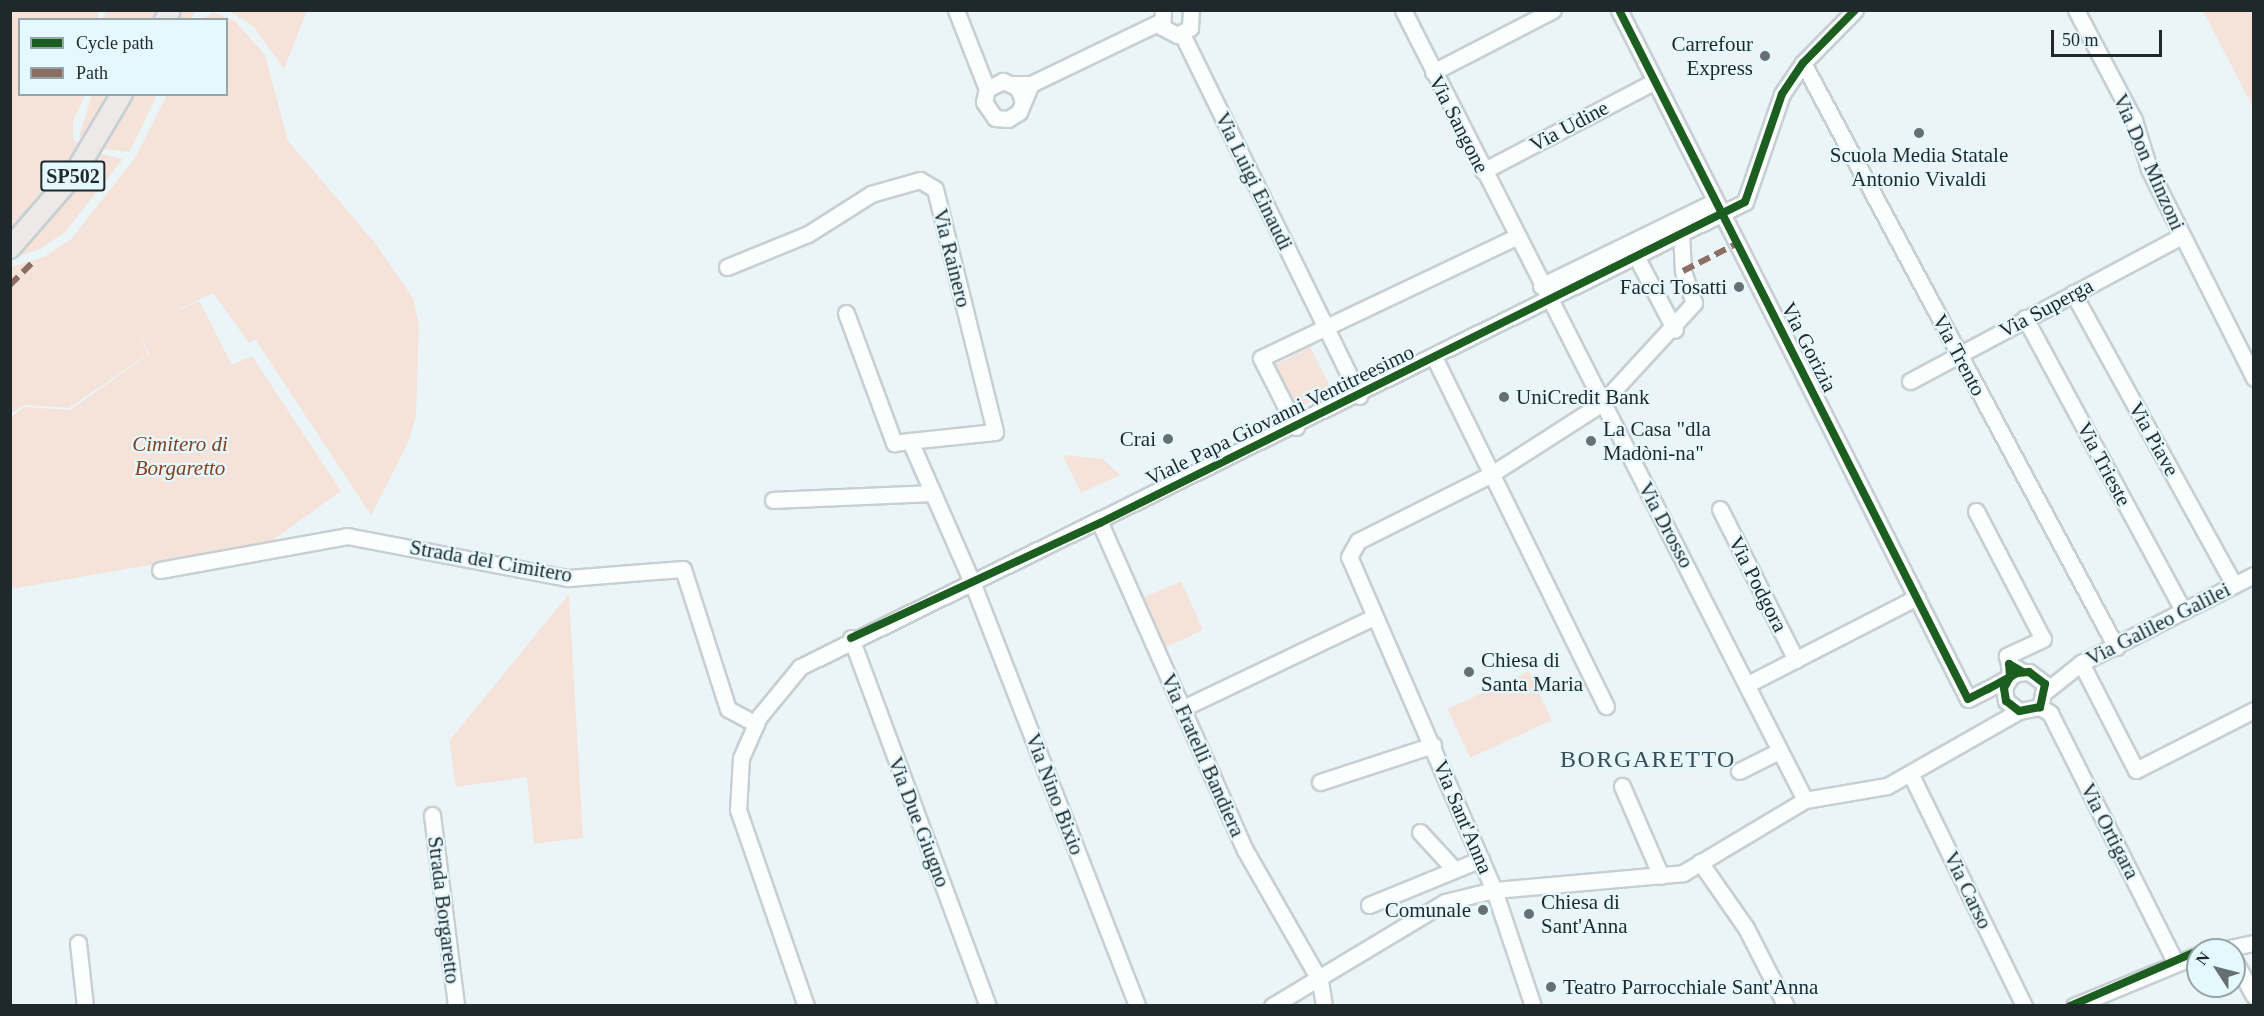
<!DOCTYPE html>
<meta charset="utf-8">
<style>
body{margin:0}
#map{position:relative;width:2264px;height:1016px;overflow:hidden;background:#ebf5f8;font-family:"Times New Roman",serif}
div>[style]{position:absolute}
.green>*{inset:0;background:#f5e3da;transform-origin:0 0}
.roads{filter:drop-shadow(2px 0 #c6cfd2) drop-shadow(-2px 0 #c6cfd2) drop-shadow(0 2px #c6cfd2) drop-shadow(0 -2px #c6cfd2)}
.minor>*{height:15px;margin:-7.5px;padding:0 7.5px;transform-origin:7.5px;border-radius:7.5px;background:#fcfefe}
.major>*{height:20px;margin:-10px;padding:0 10px;transform-origin:10px;border-radius:10px;background:#ede9e8}
.quiet>*{height:6px;margin-top:-3px;transform-origin:0;background:repeating-linear-gradient(90deg,#8d6e63 0 12px,transparent 0 18px)}
.cycleway>*{height:8px;margin:-4px;padding:0 4px;transform-origin:4px;border-radius:4px;background:#1b5e20}
.dots>*{width:16px;height:16px;translate:-50% -50%;box-sizing:border-box;border:3px solid #e5f8fe;border-radius:50%}
span{translate:-50% -50%;white-space:nowrap;text-align:center;line-height:1.15;-webkit-text-stroke:4.5px #e5f8fe;paint-order:stroke}
.shield-label span{padding:2px 4px;background:#e5f8fe;border:2px solid;border-radius:4px;-webkit-text-stroke-width:0}
.shield-label{font-size:20px;color:#1f282b;font-weight:700}
.poi-label{font-size:21px;color:#1f282b}
.right{translate:-100% -50%;text-align:right}
.left{translate:0 -50%;text-align:left}
.street-label{font-size:21px;color:#1f282b}
.park-label{font-size:21px;color:#84401d;font-style:italic}
.quarter-label{font-size:24px;color:#3a4d53;letter-spacing:1.5px}
.frame{position:absolute;inset:0;border:12px solid #1f282b;pointer-events:none}
.legend{position:absolute;left:18px;top:18px;width:210px;height:78px;box-sizing:border-box;background:#e5f8fe;border:2px solid #96a5aa;margin:0;padding:8px 10px;list-style:none;font-size:18px;color:#1f282b}
.legend li{display:flex;align-items:center;gap:12px;height:30px}
.legend b{width:30px;border:2px solid #96a5aa}
.north{position:absolute;left:2186px;top:938px;width:60px;height:60px;box-sizing:border-box;background:#e5f8fe;border:2px solid #96a5aa;border-radius:50%;rotate:306deg;font-size:16px;font-weight:700;line-height:24px;text-align:center;color:#1f282b}
.north::after{content:'';display:block;margin:auto;width:21px;height:27px;background:#667073;clip-path:polygon(50% 0,100% 100%,50% 72%,0 100%)}
.scale{position:absolute;left:2051px;top:30px;width:111px;height:27px;box-sizing:border-box;border:3px solid #1f282b;border-top:0;padding-left:8px;font-size:18px;line-height:21px;white-space:nowrap;color:#1f282b;-webkit-text-stroke:4px #e5f8fe;paint-order:stroke}
</style>
<div id="map">
<div class="green">
<i style="clip-path:polygon(11px 11px,99px 11px,98px 19px,20px 20px,20px 94px,85px 95px,73px 121px,73px 139px,84px 150px,123px 159px,65px 232px,40px 249px,11px 258px)"></i>
<i style="clip-path:polygon(105px 11px,196px 11px,191px 19px,104px 20px)"></i>
<i style="clip-path:polygon(229px 11px,307px 11px,284px 69px,254px 27px)"></i>
<i style="clip-path:polygon(2203px 11px,2253px 11px,2253px 107px)"></i>
<i style="clip-path:polygon(213px 12px,235px 21px,265px 55px,288px 141px,375px 243px,413px 298px,419px 326px,416px 416px,409px 440px,371px 515px,255px 339px,249px 343px,213px 293px,160px 318px,199px 301px,232px 365px,252px 356px,341px 491px,266px 545px,11px 589px,11px 417px,24px 407px,70px 410px,149px 354px,136px 328px,148px 354px,69px 408px,24px 405px,11px 414px,11px 267px,44px 257px,71px 239px,135px 158px,167px 95px,226px 94px,226px 20px,202px 19px)"></i>
<i style="clip-path:polygon(92px 95px,157px 95px,129px 152px,95px 148px,79px 136px)"></i>
<i style="left:1310px;top:347px;width:49px;height:45px;rotate:63deg"></i>
<i style="clip-path:polygon(1063px 455px,1103px 459px,1120px 475px,1081px 493px)"></i>
<i style="left:1181px;top:581px;width:54px;height:43px;rotate:66deg"></i>
<i style="clip-path:polygon(569px 594px,583px 838px,534px 844px,527px 777px,456px 787px,449px 741px)"></i>
<i style="left:1529px;top:671px;width:54px;height:90px;rotate:65deg"></i>
</div>
<div class="roads">
<div class="minor">
<i style="left:956px;top:10px;width:85px;rotate:68.6deg"></i>
<i style="left:1163px;top:10px;width:17px;rotate:93deg"></i>
<i style="left:1162px;top:27px;width:17px;rotate:28deg"></i>
<i style="left:1177px;top:35px;width:15px;rotate:-28deg"></i>
<i style="left:1190px;top:28px;width:18px;rotate:-87deg"></i>
<i style="left:1403px;top:10px;width:886px;rotate:63.03deg"></i>
<i style="left:1619px;top:10px;width:772px;rotate:63.14deg"></i>
<i style="left:1968px;top:699px;width:22px;rotate:-27deg"></i>
<i style="left:1988px;top:689px;width:25px;rotate:-29deg"></i>
<i style="left:2010px;top:677px;width:8px;rotate:-30deg"></i>
<i style="left:2017px;top:673px;width:12px;rotate:-5deg"></i>
<i style="left:2029px;top:672px;width:20px;rotate:37deg"></i>
<i style="left:2045px;top:684px;width:24px;rotate:102deg"></i>
<i style="left:2040px;top:707px;width:21px;rotate:169deg"></i>
<i style="left:2019px;top:711px;width:16px;rotate:-142deg"></i>
<i style="left:2006px;top:701px;width:13px;rotate:-99deg"></i>
<i style="left:2004px;top:688px;width:13px;rotate:-61deg"></i>
<i style="left:2010px;top:677px;width:13px;rotate:-94deg"></i>
<i style="left:2009px;top:664px;width:16px;rotate:30deg"></i>
<i style="left:2076px;top:10px;width:124px;rotate:62.2deg"></i>
<i style="left:2134px;top:120px;width:51px;rotate:73deg"></i>
<i style="left:2149px;top:169px;width:234px;rotate:63.3deg"></i>
<i style="left:1182px;top:34px;width:403px;rotate:63.9deg"></i>
<i style="left:1803px;top:63px;width:663px;rotate:61.81deg"></i>
<i style="left:1433px;top:72px;width:135px;rotate:-27.3deg"></i>
<i style="left:1014px;top:84px;width:17px"></i>
<i style="left:1031px;top:84px;width:143px;rotate:-25.7deg"></i>
<i style="left:1022px;top:99px;width:12px;rotate:-110deg"></i>
<i style="left:1018px;top:88px;width:17px;rotate:-155deg"></i>
<i style="left:1003px;top:81px;width:18px;rotate:153deg"></i>
<i style="left:987px;top:89px;width:13px;rotate:103deg"></i>
<i style="left:984px;top:102px;width:19px;rotate:55deg"></i>
<i style="left:995px;top:118px;width:13px;rotate:4deg"></i>
<i style="left:1008px;top:119px;width:13px;rotate:-32deg"></i>
<i style="left:1019px;top:112px;width:30px;rotate:-67deg"></i>
<i style="left:1483px;top:171px;width:194px;rotate:-27.6deg"></i>
<i style="left:1637px;top:258px;width:81px;rotate:62.2deg"></i>
<i style="left:727px;top:267px;width:87px;rotate:-22.2deg"></i>
<i style="left:808px;top:234px;width:75px;rotate:-32.4deg"></i>
<i style="left:871px;top:194px;width:51px;rotate:-15.9deg"></i>
<i style="left:920px;top:180px;width:17px;rotate:31deg"></i>
<i style="left:935px;top:189px;width:250px;rotate:76.1deg"></i>
<i style="left:995px;top:432px;width:85px;rotate:174deg"></i>
<i style="left:1541px;top:286px;width:194px;rotate:-26deg"></i>
<i style="left:2073px;top:293px;width:333px;rotate:61.1deg"></i>
<i style="left:846px;top:313px;width:139px;rotate:69.7deg"></i>
<i style="left:894px;top:443px;width:16px;rotate:-7deg"></i>
<i style="left:910px;top:441px;width:154px;rotate:66.3deg"></i>
<i style="left:972px;top:582px;width:455px;rotate:68.7deg"></i>
<i style="left:2025px;top:318px;width:332px;rotate:61.6deg"></i>
<i style="left:1435px;top:359px;width:387px;rotate:63.8deg"></i>
<i style="left:1910px;top:381px;width:308px;rotate:-28.1deg"></i>
<i style="left:1296px;top:427px;width:77px;rotate:-116.9deg"></i>
<i style="left:1261px;top:358px;width:282px;rotate:-25.4deg"></i>
<i style="left:773px;top:500px;width:159px;rotate:-2.5deg"></i>
<i style="left:1720px;top:509px;width:169px;rotate:63.3deg"></i>
<i style="left:1976px;top:511px;width:144px;rotate:62.4deg"></i>
<i style="left:2043px;top:639px;width:40px;rotate:155deg"></i>
<i style="left:2007px;top:656px;width:8px;rotate:76deg"></i>
<i style="left:1100px;top:523px;width:358px;rotate:66.1deg"></i>
<i style="left:1245px;top:850px;width:151px;rotate:60.2deg"></i>
<i style="left:1320px;top:981px;width:25px;rotate:81deg"></i>
<i style="left:160px;top:570px;width:190px;rotate:-10.3deg"></i>
<i style="left:347px;top:536px;width:225px;rotate:10.8deg"></i>
<i style="left:568px;top:578px;width:115px;rotate:-4.5deg"></i>
<i style="left:683px;top:569px;width:147px;rotate:72.2deg"></i>
<i style="left:728px;top:709px;width:32px;rotate:28deg"></i>
<i style="left:851px;top:638px;width:393px;rotate:69.6deg"></i>
<i style="left:2081px;top:663px;width:120px;rotate:62.8deg"></i>
<i style="left:2136px;top:770px;width:132px;rotate:-27deg"></i>
<i style="left:1748px;top:684px;width:190px;rotate:-27.2deg"></i>
<i style="left:2046px;top:691px;width:45px;rotate:-38.7deg"></i>
<i style="left:2081px;top:663px;width:194px;rotate:-27deg"></i>
<i style="left:2040px;top:707px;width:12px;rotate:31deg"></i>
<i style="left:2050px;top:713px;width:278px;rotate:63.3deg"></i>
<i style="left:1183px;top:708px;width:212px;rotate:-25.5deg"></i>
<i style="left:1739px;top:771px;width:45px;rotate:-26.6deg"></i>
<i style="left:1911px;top:775px;width:257px;rotate:63.9deg"></i>
<i style="left:1320px;top:782px;width:119px;rotate:-18.1deg"></i>
<i style="left:1622px;top:786px;width:98px;rotate:66.6deg"></i>
<i style="left:432px;top:815px;width:193px;rotate:82.8deg"></i>
<i style="left:1420px;top:832px;width:49px;rotate:47.5deg"></i>
<i style="left:1700px;top:862px;width:80px;rotate:55.1deg"></i>
<i style="left:1746px;top:928px;width:88px;rotate:62.9deg"></i>
<i style="left:1369px;top:905px;width:121px;rotate:-22.3deg"></i>
<i style="left:78px;top:943px;width:63px;rotate:83.7deg"></i>
<i style="left:2220px;top:950px;width:35px;rotate:-12deg"></i>
<i style="left:2234px;top:960px;width:41px;rotate:60.9deg"></i>
<i style="left:806px;top:1006px;width:207px;rotate:-109.1deg"></i>
<i style="left:738px;top:810px;width:52px;rotate:-86.7deg"></i>
<i style="left:741px;top:758px;width:45px;rotate:-66.3deg"></i>
<i style="left:759px;top:717px;width:65px;rotate:-50.6deg"></i>
<i style="left:800px;top:667px;width:1053px;rotate:-26.2deg"></i>
<i style="left:1745px;top:202px;width:114px;rotate:-71.1deg"></i>
<i style="left:1782px;top:94px;width:37px;rotate:-56deg"></i>
<i style="left:1803px;top:63px;width:74px;rotate:-45.5deg"></i>
<i style="left:1272px;top:1006px;width:202px;rotate:-31deg"></i>
<i style="left:1445px;top:902px;width:50px;rotate:-13.8deg"></i>
<i style="left:1494px;top:890px;width:190px;rotate:-5.1deg"></i>
<i style="left:1683px;top:873px;width:142px;rotate:-30.9deg"></i>
<i style="left:1805px;top:800px;width:83px;rotate:-9.7deg"></i>
<i style="left:1887px;top:786px;width:152px;rotate:-29.6deg"></i>
<i style="left:1533px;top:1006px;width:122px;rotate:-108.6deg"></i>
<i style="left:1494px;top:890px;width:363px;rotate:-113.5deg"></i>
<i style="left:1349px;top:557px;width:18px;rotate:-61deg"></i>
<i style="left:1358px;top:541px;width:148px;rotate:-26.6deg"></i>
<i style="left:1490px;top:475px;width:133px;rotate:-32.7deg"></i>
<i style="left:1602px;top:403px;width:136px;rotate:-47.4deg"></i>
<i style="left:1694px;top:303px;width:34px;rotate:-109deg"></i>
<i style="left:1683px;top:271px;width:36px;rotate:-93deg"></i>
<i style="left:2074px;top:1006px;width:134px;rotate:-22.4deg"></i>
</div>
<div class="major">
<i style="left:165px;top:20px;width:11px;rotate:-63deg"></i>
<i style="left:10px;top:248px;width:99px;rotate:-49.1deg"></i>
<i style="left:75px;top:173px;width:92px;rotate:-59.3deg"></i>
</div>
</div>
<div class="quiet">
<i style="left:1683px;top:271px;width:64px;rotate:-27deg"></i>
<i style="left:10px;top:285px;width:33px;rotate:-45deg"></i>
</div>
<div class="cycleway">
<i style="left:1619px;top:10px;width:772px;rotate:63.14deg"></i>
<i style="left:1968px;top:699px;width:22px;rotate:-27deg"></i>
<i style="left:1988px;top:689px;width:25px;rotate:-29deg"></i>
<i style="left:2010px;top:677px;width:8px;rotate:-30deg"></i>
<i style="left:2017px;top:673px;width:12px;rotate:-5deg"></i>
<i style="left:2029px;top:672px;width:20px;rotate:37deg"></i>
<i style="left:2045px;top:684px;width:24px;rotate:102deg"></i>
<i style="left:2040px;top:707px;width:21px;rotate:169deg"></i>
<i style="left:2019px;top:711px;width:16px;rotate:-142deg"></i>
<i style="left:2006px;top:701px;width:13px;rotate:-99deg"></i>
<i style="left:2004px;top:688px;width:13px;rotate:-61deg"></i>
<i style="left:2010px;top:677px;width:13px;rotate:-94deg"></i>
<i style="left:2009px;top:664px;width:16px;rotate:30deg"></i>
<i style="left:851px;top:638px;width:274px;rotate:-24.8deg"></i>
<i style="left:1100px;top:523px;width:720px;rotate:-26.46deg"></i>
<i style="left:1745px;top:202px;width:114px;rotate:-71.1deg"></i>
<i style="left:1782px;top:94px;width:37px;rotate:-56deg"></i>
<i style="left:1803px;top:63px;width:74px;rotate:-45.5deg"></i>
<i style="left:2070px;top:1006px;width:139px;rotate:-23.3deg"></i>
</div>
<div class="dots">
<i style="left:1765px;top:56px;background:#667073"></i>
<i style="left:1919px;top:133px;background:#667073"></i>
<i style="left:1739px;top:287px;background:#667073"></i>
<i style="left:1504px;top:397px;background:#667073"></i>
<i style="left:1168px;top:439px;background:#667073"></i>
<i style="left:1591px;top:441px;background:#667073"></i>
<i style="left:1469px;top:672px;background:#667073"></i>
<i style="left:1483px;top:910px;background:#667073"></i>
<i style="left:1529px;top:914px;background:#667073"></i>
<i style="left:1551px;top:987px;background:#667073"></i>
</div>
<div class="shield-label">
<span style="left:73px;top:176px">SP502</span>
</div>
<div class="poi-label">
<span class="right" style="left:1753px;top:56px">Carrefour<br>Express</span>
<span style="left:1919px;top:167px">Scuola Media Statale<br>Antonio Vivaldi</span>
<span class="right" style="left:1727px;top:287px">Facci Tosatti</span>
<span class="left" style="left:1516px;top:397px">UniCredit Bank</span>
<span class="left" style="left:1603px;top:441px">La Casa "dla<br>Madòni-na"</span>
<span class="right" style="left:1156px;top:439px">Crai</span>
<span class="left" style="left:1481px;top:672px">Chiesa di<br>Santa Maria</span>
<span class="left" style="left:1541px;top:914px">Chiesa di<br>Sant'Anna</span>
<span class="right" style="left:1471px;top:910px">Comunale</span>
<span class="left" style="left:1563px;top:987px">Teatro Parrocchiale Sant'Anna</span>
</div>
<div class="street-label">
<span style="left:1459px;top:124px;rotate:63deg">Via Sangone</span>
<span style="left:1569px;top:126px;rotate:-28deg">Via Udine</span>
<span style="left:2149px;top:162px;rotate:66deg">Via Don Minzoni</span>
<span style="left:1254px;top:181px;rotate:64deg">Via Luigi Einaudi</span>
<span style="left:952px;top:258px;rotate:76deg">Via Rainero</span>
<span style="left:2046px;top:308px;rotate:-28deg">Via Superga</span>
<span style="left:1809px;top:347px;rotate:63deg">Via Gorizia</span>
<span style="left:1959px;top:355px;rotate:62deg">Via Trento</span>
<span style="left:1280px;top:415px;rotate:-26deg">Viale Papa Giovanni Ventitreesimo</span>
<span style="left:2154px;top:439px;rotate:61deg">Via Piave</span>
<span style="left:2104px;top:464px;rotate:62deg">Via Trieste</span>
<span style="left:1666px;top:525px;rotate:62deg">Via Drosso</span>
<span style="left:491px;top:561px;rotate:10deg">Strada del Cimitero</span>
<span style="left:1758px;top:584px;rotate:63deg">Via Podgora</span>
<span style="left:2158px;top:624px;rotate:-27deg">Via Galileo Galilei</span>
<span style="left:1203px;top:755px;rotate:66deg">Via Fratelli Bandiera</span>
<span style="left:1055px;top:794px;rotate:69deg">Via Nino Bixio</span>
<span style="left:1463px;top:817px;rotate:67deg">Via Sant'Anna</span>
<span style="left:919px;top:822px;rotate:69deg">Via Due Giugno</span>
<span style="left:2110px;top:831px;rotate:63deg">Via Ortigara</span>
<span style="left:1968px;top:890px;rotate:64deg">Via Carso</span>
<span style="left:444px;top:910px;rotate:83deg">Strada Borgaretto</span>
</div>
<div class="park-label">
<span style="left:180px;top:456px">Cimitero di<br>Borgaretto</span>
</div>
<div class="quarter-label">
<span style="left:1648px;top:760px">BORGARETTO</span>
</div>
<div class="frame"></div>
<ul class="legend">
<li><b style="height:8px;background:#1b5e20"></b>Cycle path</li>
<li><b style="height:8px;background:#8d6e63"></b>Path</li>
</ul>
<div class="north">N</div>
<div class="scale">50 m</div>
</div>
